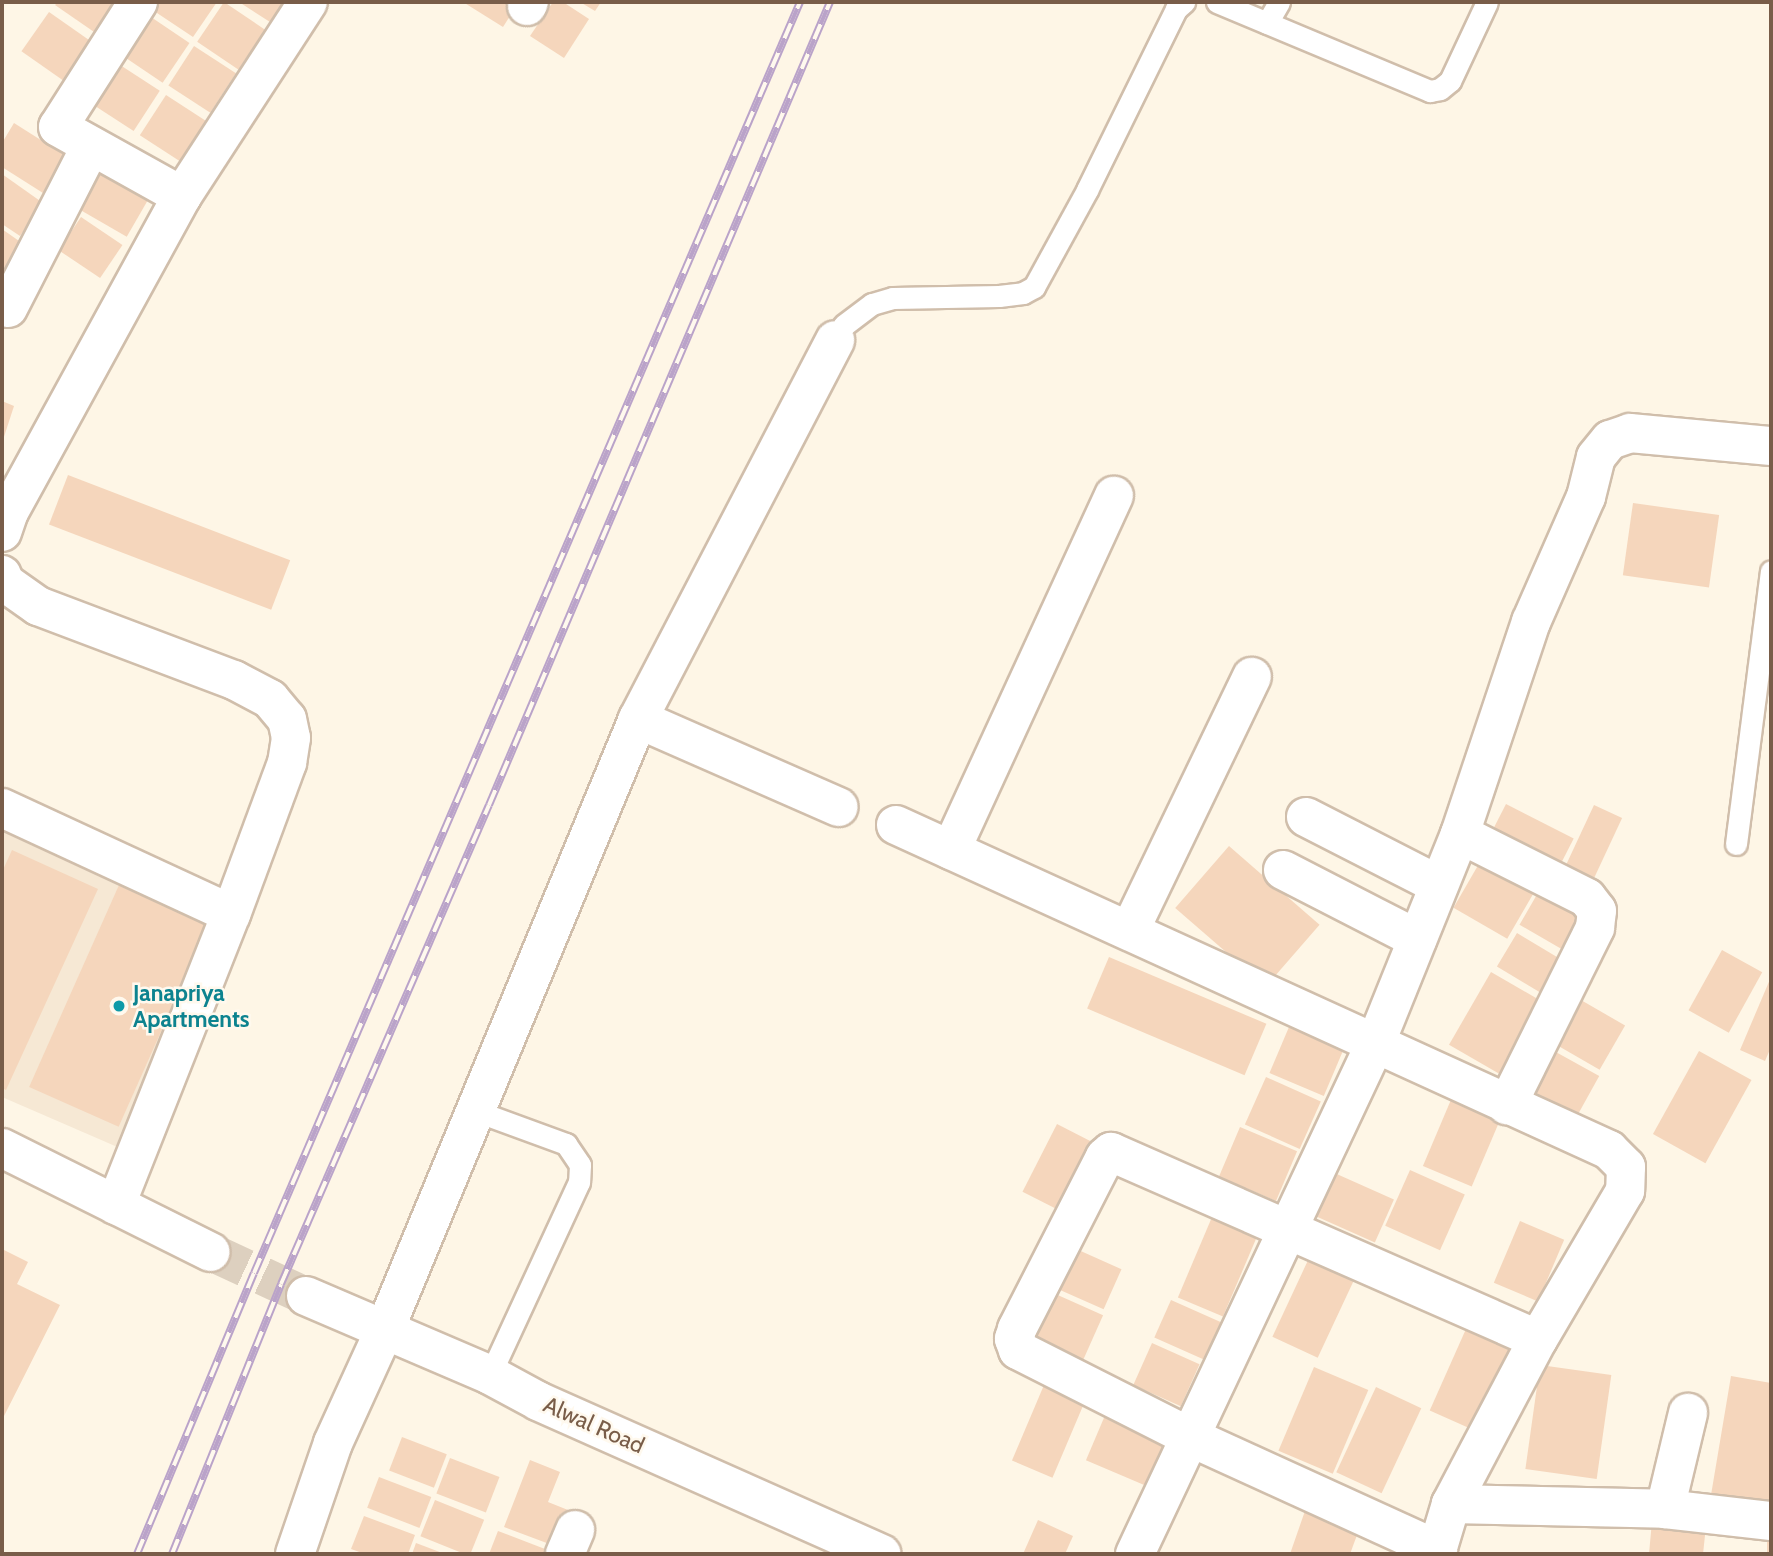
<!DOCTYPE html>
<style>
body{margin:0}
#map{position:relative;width:1773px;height:1556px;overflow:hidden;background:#fef6e6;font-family:Cabin,sans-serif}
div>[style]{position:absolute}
.residential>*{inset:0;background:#f6e8d4}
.building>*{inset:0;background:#f5d6bc;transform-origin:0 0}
.secondary-tunnel>*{height:38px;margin-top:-19px;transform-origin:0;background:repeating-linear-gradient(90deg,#ddd0bf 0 38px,transparent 0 57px)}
.roads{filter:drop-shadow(2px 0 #d0beab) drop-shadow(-2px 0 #d0beab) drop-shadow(0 2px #d0beab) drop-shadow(0 -2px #d0beab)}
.service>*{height:21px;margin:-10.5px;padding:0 10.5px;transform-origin:10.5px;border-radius:10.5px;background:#fff}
.minor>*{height:38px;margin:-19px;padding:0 19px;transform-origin:19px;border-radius:19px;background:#fff}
.secondary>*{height:38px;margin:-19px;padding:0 19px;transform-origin:19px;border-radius:19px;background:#fff}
.rail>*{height:8px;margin-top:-4px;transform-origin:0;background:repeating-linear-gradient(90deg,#fff9ee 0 16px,#baa3c9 0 32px);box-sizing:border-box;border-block:2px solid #baa3c9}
.dots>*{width:19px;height:19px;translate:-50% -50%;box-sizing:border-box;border:4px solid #fff9ee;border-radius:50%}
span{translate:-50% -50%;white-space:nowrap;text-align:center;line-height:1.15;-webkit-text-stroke:5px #fff9ee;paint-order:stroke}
.culture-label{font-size:23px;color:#0d838f;font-weight:700}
.left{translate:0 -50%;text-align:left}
.street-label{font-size:23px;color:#795d49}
.frame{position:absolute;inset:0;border:4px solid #795d49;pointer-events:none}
</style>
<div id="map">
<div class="residential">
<i style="clip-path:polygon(2px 813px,227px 915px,122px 1149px,2px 1097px)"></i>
</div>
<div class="building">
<i style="clip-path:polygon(58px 2px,119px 2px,97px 34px,55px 5px)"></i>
<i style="clip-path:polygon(155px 2px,217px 2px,193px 37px,151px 9px)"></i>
<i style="left:224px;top:2px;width:50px;height:48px;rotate:34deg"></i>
<i style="clip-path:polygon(239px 2px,283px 2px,270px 22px)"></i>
<i style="clip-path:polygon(463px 2px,519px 2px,503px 27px)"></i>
<i style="clip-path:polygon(553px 2px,563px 2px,589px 19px,564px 58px,530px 36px)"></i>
<i style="clip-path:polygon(580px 2px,601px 2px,595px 11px)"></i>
<i style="left:49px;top:12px;width:51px;height:48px;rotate:35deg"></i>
<i style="left:148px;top:15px;width:50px;height:48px;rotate:34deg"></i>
<i style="left:194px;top:46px;width:50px;height:47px;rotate:33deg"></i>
<i style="left:117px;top:63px;width:51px;height:48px;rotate:33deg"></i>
<i style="left:166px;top:95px;width:51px;height:48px;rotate:33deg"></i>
<i style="clip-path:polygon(14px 123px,66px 156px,43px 193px,2px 167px,2px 143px)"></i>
<i style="left:100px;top:167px;width:58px;height:47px;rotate:30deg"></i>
<i style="clip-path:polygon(2px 174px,43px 203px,20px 236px,2px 224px)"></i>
<i style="left:81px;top:217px;width:50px;height:40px;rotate:34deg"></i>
<i style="clip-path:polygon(2px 229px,29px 248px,2px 287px)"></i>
<i style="clip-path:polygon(2px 401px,14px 406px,2px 443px)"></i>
<i style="left:68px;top:475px;width:238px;height:53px;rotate:21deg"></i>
<i style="left:1633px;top:503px;width:87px;height:73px;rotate:8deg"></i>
<i style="left:1506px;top:804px;width:76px;height:38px;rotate:27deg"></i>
<i style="left:1594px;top:805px;width:31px;height:72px;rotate:25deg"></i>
<i style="left:1229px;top:846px;width:120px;height:82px;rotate:41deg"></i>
<i style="clip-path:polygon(12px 850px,98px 889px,6px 1090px,2px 1088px,2px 872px)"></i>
<i style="left:1484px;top:855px;width:62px;height:61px;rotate:30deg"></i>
<i style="left:1543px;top:884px;width:53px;height:47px;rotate:30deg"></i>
<i style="left:119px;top:885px;width:98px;height:221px;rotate:24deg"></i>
<i style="left:1517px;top:933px;width:51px;height:39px;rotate:31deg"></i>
<i style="left:1722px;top:950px;width:46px;height:69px;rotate:29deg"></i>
<i style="left:1109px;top:957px;width:171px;height:56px;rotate:23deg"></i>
<i style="left:1491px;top:972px;width:62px;height:84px;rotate:30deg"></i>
<i style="clip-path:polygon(1771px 977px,1771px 1047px,1765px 1061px,1740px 1050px)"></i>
<i style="left:1574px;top:996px;width:59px;height:51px;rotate:30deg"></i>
<i style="left:1289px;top:1027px;width:59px;height:50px;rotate:23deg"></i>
<i style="left:1545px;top:1046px;width:62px;height:46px;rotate:29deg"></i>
<i style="left:1699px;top:1051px;width:60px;height:95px;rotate:29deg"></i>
<i style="left:1266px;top:1077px;width:60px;height:52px;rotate:24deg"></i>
<i style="left:1453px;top:1095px;width:53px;height:77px;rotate:23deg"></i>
<i style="left:1057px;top:1124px;width:46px;height:76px;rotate:27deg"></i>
<i style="left:1240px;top:1127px;width:62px;height:54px;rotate:23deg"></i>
<i style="left:1410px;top:1170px;width:60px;height:61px;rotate:24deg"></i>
<i style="left:1330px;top:1171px;width:70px;height:47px;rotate:24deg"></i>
<i style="left:1215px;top:1210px;width:49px;height:95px;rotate:23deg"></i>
<i style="left:1520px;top:1221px;width:48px;height:67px;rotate:23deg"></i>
<i style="left:1074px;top:1248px;width:52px;height:44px;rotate:24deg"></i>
<i style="clip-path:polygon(2px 1249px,28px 1262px,17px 1284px,60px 1305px,2px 1420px)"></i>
<i style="left:1310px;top:1256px;width:50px;height:89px;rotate:25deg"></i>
<i style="left:1051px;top:1292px;width:57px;height:49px;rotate:24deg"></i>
<i style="left:1171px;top:1300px;width:56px;height:41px;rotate:24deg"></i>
<i style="left:1470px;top:1320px;width:51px;height:99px;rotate:24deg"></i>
<i style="left:1152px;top:1343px;width:52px;height:46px;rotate:24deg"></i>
<i style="left:1540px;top:1365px;width:72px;height:105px;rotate:8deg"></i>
<i style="left:1314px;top:1367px;width:59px;height:91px;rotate:23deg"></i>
<i style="clip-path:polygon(1731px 1376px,1771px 1383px,1771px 1505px,1711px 1495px)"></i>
<i style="left:1044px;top:1385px;width:44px;height:82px;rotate:23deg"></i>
<i style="left:1376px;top:1387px;width:50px;height:94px;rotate:25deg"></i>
<i style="left:1109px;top:1406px;width:69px;height:59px;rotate:23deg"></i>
<i style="left:402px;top:1437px;width:48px;height:36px;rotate:21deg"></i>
<i style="left:450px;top:1458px;width:53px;height:38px;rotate:21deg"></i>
<i style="clip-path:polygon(530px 1460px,560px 1472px,548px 1502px,573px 1512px,560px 1548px,504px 1527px)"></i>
<i style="left:379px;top:1477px;width:56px;height:33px;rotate:21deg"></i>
<i style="left:435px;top:1500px;width:53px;height:39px;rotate:22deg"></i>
<i style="clip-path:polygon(1306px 1508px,1360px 1527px,1350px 1554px,1290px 1554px)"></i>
<i style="clip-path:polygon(364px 1516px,415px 1535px,408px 1554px,365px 1554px,351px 1549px)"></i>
<i style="clip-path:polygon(1038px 1520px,1073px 1536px,1065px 1554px,1023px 1554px)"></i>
<i style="clip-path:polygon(1652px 1521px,1706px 1526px,1703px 1554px,1649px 1554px)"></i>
<i style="clip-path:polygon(498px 1531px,558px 1554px,489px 1554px)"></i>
<i style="left:1767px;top:1541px;width:4px;height:13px"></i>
<i style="clip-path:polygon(416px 1543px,445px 1554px,412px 1554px)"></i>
</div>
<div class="secondary-tunnel">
<i style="left:211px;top:1252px;width:105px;rotate:24.9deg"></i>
</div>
<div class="roads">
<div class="service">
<i style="left:1217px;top:2px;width:231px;rotate:22.7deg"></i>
<i style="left:1430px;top:91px;width:10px;rotate:-11deg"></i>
<i style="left:1440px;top:89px;width:13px;rotate:-39deg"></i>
<i style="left:1450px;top:81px;width:87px;rotate:-64.9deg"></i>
<i style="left:1267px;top:23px;width:24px;rotate:-60deg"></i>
<i style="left:835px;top:340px;width:17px;rotate:-59deg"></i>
<i style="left:844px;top:325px;width:35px;rotate:-37deg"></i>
<i style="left:872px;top:304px;width:22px;rotate:-16deg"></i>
<i style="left:893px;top:298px;width:106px;rotate:-1.1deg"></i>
<i style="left:999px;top:296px;width:24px;rotate:-7deg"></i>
<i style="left:1023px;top:293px;width:13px;rotate:-29deg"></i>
<i style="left:1034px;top:287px;width:111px;rotate:-61.3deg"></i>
<i style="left:1087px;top:190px;width:202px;rotate:-63.8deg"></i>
<i style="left:1176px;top:9px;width:11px;rotate:-41deg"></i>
<i style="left:1736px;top:844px;width:275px;rotate:-82.7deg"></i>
<i style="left:476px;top:1111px;width:96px;rotate:20.1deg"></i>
<i style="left:566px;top:1144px;width:25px;rotate:56deg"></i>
<i style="left:580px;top:1165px;width:17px;rotate:93deg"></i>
<i style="left:579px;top:1182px;width:213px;rotate:114.8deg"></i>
</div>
<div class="minor">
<i style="left:138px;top:2px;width:148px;rotate:122.6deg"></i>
<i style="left:58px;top:127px;width:142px;rotate:29.1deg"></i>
<i style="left:527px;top:6px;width:4px;rotate:-63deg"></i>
<i style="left:8px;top:308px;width:182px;rotate:-62.9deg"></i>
<i style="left:2px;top:532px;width:21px;rotate:-71deg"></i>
<i style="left:9px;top:512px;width:360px;rotate:-61.3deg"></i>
<i style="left:182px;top:196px;width:231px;rotate:-57deg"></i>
<i style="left:2px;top:575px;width:7px;rotate:74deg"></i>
<i style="left:4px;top:582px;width:42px;rotate:35.2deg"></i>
<i style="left:38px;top:606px;width:210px;rotate:20.7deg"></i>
<i style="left:234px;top:680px;width:41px;rotate:27.8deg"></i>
<i style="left:270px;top:699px;width:26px;rotate:50deg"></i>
<i style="left:287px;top:719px;width:19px;rotate:78deg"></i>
<i style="left:291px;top:738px;width:25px;rotate:99deg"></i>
<i style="left:287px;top:763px;width:161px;rotate:110.3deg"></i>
<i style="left:231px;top:914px;width:313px;rotate:111.6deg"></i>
<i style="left:638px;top:719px;width:219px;rotate:23.7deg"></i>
<i style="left:2px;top:808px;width:252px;rotate:24.8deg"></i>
<i style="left:1306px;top:817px;width:149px;rotate:27.1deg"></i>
<i style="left:896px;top:825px;width:784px;rotate:24.5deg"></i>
<i style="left:1609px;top:1150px;width:24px;rotate:45deg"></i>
<i style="left:1626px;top:1167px;width:24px;rotate:92deg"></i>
<i style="left:1625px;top:1191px;width:172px;rotate:120.4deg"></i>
<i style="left:1538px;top:1339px;width:187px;rotate:117.8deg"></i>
<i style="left:1451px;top:1504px;width:52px;rotate:106.7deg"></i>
<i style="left:1460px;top:834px;width:142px;rotate:26.7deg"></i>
<i style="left:1587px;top:898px;width:16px;rotate:52deg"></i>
<i style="left:1597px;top:911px;width:17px;rotate:97deg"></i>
<i style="left:1595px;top:928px;width:198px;rotate:116.4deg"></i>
<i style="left:951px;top:850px;width:390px;rotate:-65.3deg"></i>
<i style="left:1283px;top:870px;width:151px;rotate:27.2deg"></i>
<i style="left:1130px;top:930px;width:281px;rotate:-64.3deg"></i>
<i style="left:1451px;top:1504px;width:214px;rotate:1.3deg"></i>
<i style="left:1665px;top:1509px;width:107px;rotate:6.5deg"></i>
<i style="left:1665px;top:1509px;width:99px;rotate:-76.5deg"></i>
<i style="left:1438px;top:1550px;width:270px;rotate:-155.5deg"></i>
<i style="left:1192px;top:1438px;width:195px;rotate:-153.2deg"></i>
<i style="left:1018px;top:1350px;width:12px;rotate:-110deg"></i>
<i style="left:1014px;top:1339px;width:10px;rotate:-73deg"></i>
<i style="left:1017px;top:1329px;width:193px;rotate:-62.9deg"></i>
<i style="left:1105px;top:1157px;width:8px;rotate:-40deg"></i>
<i style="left:1111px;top:1152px;width:466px;rotate:23.7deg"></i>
<i style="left:295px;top:1554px;width:117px;rotate:-71.1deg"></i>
<i style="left:333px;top:1443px;width:125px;rotate:-65.5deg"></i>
<i style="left:385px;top:1329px;width:660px;rotate:-67.47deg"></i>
<i style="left:638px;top:719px;width:427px;rotate:-62.5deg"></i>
<i style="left:565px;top:1554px;width:26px;rotate:-67deg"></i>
<i style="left:1135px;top:1554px;width:566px;rotate:-64.79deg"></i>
<i style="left:1376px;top:1042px;width:224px;rotate:-68deg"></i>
<i style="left:1460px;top:834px;width:224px;rotate:-71.5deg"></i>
<i style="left:1531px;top:622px;width:137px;rotate:-66.3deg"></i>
<i style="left:1586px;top:497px;width:41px;rotate:-76deg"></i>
<i style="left:1596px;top:457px;width:22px;rotate:-51deg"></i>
<i style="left:1610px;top:440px;width:21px;rotate:-19deg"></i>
<i style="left:1630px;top:433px;width:142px;rotate:5.3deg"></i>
</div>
<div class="secondary">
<i style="left:2px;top:1148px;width:233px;rotate:26.5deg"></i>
<i style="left:306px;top:1296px;width:200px;rotate:23.2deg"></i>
<i style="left:490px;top:1375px;width:55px;rotate:28.4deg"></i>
<i style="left:538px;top:1401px;width:376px;rotate:24deg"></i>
</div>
</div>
<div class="rail">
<i style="left:137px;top:1554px;width:304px;rotate:-67.4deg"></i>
<i style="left:254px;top:1273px;width:1383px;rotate:-66.75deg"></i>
<i style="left:172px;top:1554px;width:291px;rotate:-68deg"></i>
<i style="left:281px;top:1284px;width:522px;rotate:-66.53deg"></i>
<i style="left:489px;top:805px;width:872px;rotate:-66.99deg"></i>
</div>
<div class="dots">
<i style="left:119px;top:1006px;background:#0f9aa8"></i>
</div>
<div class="culture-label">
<span class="left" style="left:133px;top:1006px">Janapriya<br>Apartments</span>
</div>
<div class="street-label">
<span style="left:594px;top:1425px;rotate:24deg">Alwal Road</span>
</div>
<div class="frame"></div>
</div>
